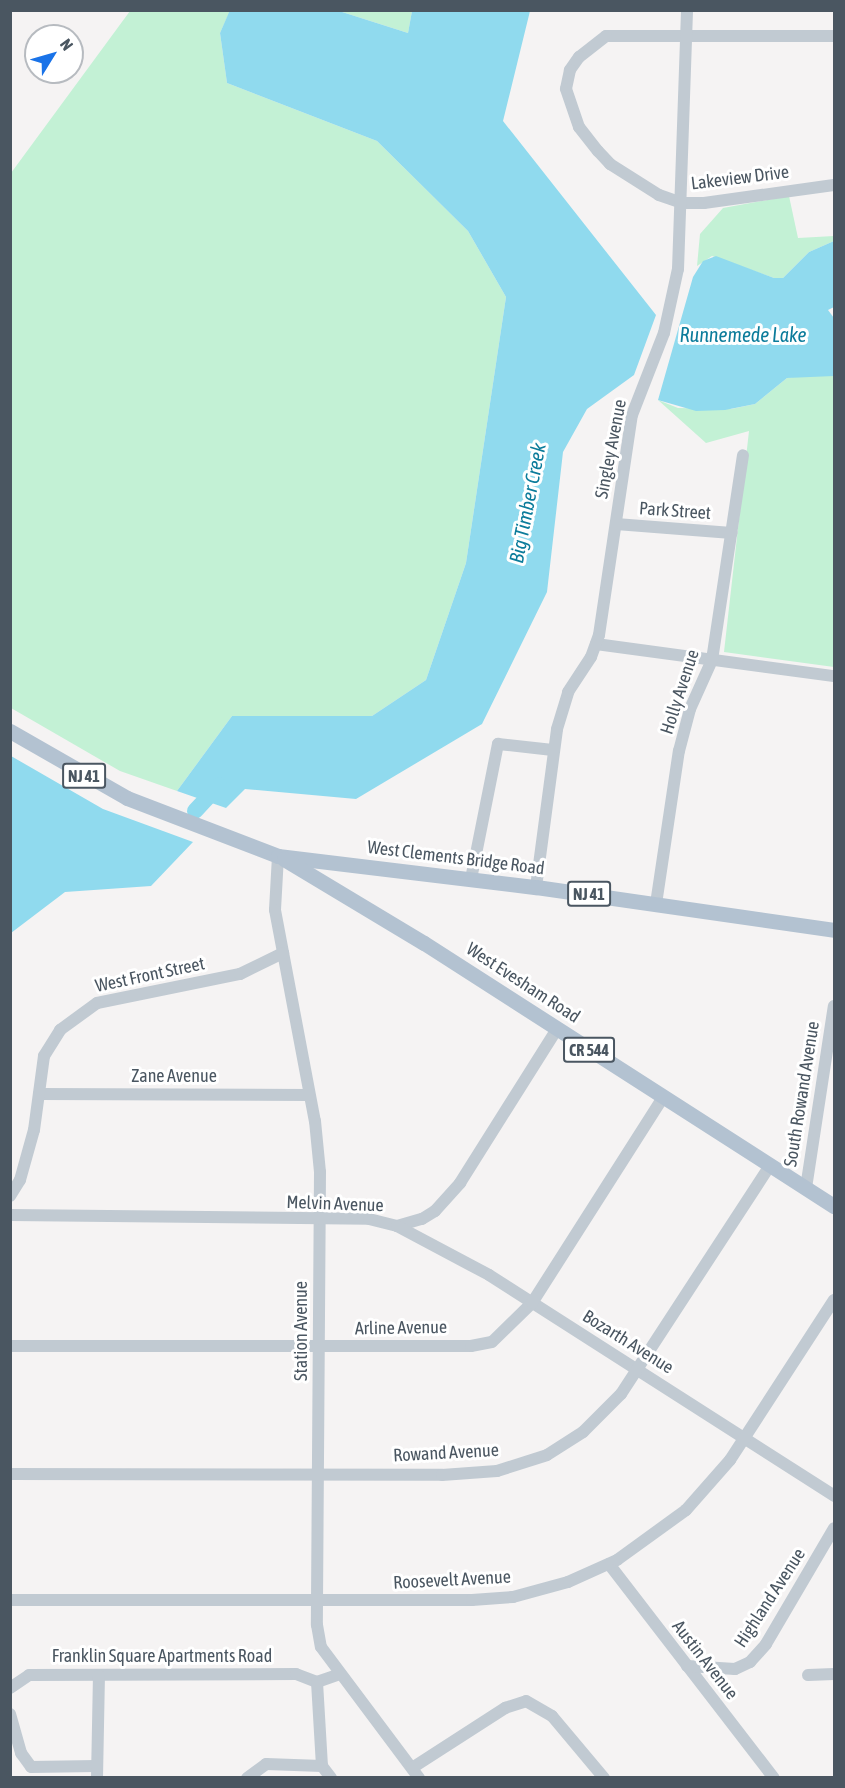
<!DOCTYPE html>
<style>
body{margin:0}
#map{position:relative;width:845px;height:1788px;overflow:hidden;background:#f5f3f3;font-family:"Asap Condensed",sans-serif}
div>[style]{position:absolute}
.green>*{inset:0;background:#c3f1d5}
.water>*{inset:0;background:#90daee}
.river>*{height:16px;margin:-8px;padding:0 8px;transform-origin:8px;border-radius:8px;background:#90daee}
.minor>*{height:12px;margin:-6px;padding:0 6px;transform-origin:6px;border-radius:6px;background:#c1cad2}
.major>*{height:15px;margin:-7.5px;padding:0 7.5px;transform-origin:7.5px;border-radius:7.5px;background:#b3c2d1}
span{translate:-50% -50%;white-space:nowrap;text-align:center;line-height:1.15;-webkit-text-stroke:6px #fff;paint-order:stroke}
.shield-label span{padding:2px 4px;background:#fff;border:2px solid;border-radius:4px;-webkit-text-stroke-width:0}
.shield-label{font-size:16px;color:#4a5661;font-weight:700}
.street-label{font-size:18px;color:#4a5661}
.water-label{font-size:20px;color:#0c7c9b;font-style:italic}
.frame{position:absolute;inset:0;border:12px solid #4a5661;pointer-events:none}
.north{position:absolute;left:24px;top:24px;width:60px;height:60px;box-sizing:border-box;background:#fff;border:2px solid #b7bbc0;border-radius:50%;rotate:53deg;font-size:16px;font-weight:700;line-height:24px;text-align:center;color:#4a5661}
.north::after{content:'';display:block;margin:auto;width:21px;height:27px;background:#1a73e8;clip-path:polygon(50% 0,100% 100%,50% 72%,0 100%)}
</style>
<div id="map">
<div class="green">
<i style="clip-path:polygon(130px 11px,230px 11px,220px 33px,227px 83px,377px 141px,468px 231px,506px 297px,466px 563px,426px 680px,372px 716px,232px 716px,177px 791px,120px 771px,11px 708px,11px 173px)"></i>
<i style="clip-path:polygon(339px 11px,412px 11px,408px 33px)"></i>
<i style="clip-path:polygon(789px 196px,798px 238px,834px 236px,834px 241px,809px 252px,783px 278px,774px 278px,712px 256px,697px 266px,700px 234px,723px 208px)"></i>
<i style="clip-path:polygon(800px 376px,834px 376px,834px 667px,724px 652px,749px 431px,706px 443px,658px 400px,678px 408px,731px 409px,755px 404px,787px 378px)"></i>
</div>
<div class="water">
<i style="clip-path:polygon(230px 10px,339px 11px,408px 33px,412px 11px,530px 11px,503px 121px,656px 315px,634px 375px,587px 409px,563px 452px,547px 592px,482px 724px,356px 799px,245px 789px,226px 808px,177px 791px,232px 716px,372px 716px,426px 680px,466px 563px,506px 297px,468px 231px,377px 141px,227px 83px,220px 33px)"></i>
<i style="clip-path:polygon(834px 241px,834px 307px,828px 310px,834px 318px,834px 376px,787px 378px,755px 404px,725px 410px,696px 411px,658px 400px,693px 277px,703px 261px,716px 256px,774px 278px,783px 278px,809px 252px)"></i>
<i style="clip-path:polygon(11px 756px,103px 809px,193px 842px,151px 886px,65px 892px,11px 933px)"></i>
</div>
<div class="river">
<i style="left:195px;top:811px;width:35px;rotate:-47deg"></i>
</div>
<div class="minor">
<i style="left:834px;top:36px;width:228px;rotate:180deg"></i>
<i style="left:606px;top:36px;width:34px;rotate:142deg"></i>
<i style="left:579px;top:57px;width:16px;rotate:125deg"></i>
<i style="left:570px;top:70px;width:19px;rotate:102deg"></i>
<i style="left:566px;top:89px;width:40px;rotate:71.1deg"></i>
<i style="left:579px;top:127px;width:31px;rotate:52deg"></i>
<i style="left:598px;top:151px;width:18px;rotate:47deg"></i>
<i style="left:610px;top:164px;width:58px;rotate:32.3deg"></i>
<i style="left:659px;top:195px;width:24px;rotate:19deg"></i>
<i style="left:682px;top:203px;width:22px"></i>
<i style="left:704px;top:203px;width:131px;rotate:-7.9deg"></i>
<i style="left:616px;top:524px;width:116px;rotate:4.4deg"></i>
<i style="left:596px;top:644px;width:240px;rotate:7.7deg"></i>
<i style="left:278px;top:856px;width:54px;rotate:93.2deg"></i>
<i style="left:275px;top:910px;width:215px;rotate:79.3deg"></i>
<i style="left:315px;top:1121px;width:51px;rotate:84.4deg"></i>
<i style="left:320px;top:1172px;width:453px;rotate:90.4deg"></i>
<i style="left:317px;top:1625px;width:22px;rotate:80deg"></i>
<i style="left:321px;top:1647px;width:164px;rotate:53.2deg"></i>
<i style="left:471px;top:879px;width:138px;rotate:-78.7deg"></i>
<i style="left:498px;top:744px;width:55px;rotate:6.2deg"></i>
<i style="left:536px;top:887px;width:159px;rotate:-82.4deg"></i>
<i style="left:557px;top:729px;width:39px;rotate:-73deg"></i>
<i style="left:568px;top:692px;width:42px;rotate:-56.7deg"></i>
<i style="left:591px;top:657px;width:23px;rotate:-70deg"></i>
<i style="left:599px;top:635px;width:222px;rotate:-81.5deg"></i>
<i style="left:632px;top:415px;width:88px;rotate:-68.7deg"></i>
<i style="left:664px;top:333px;width:66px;rotate:-77.7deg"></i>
<i style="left:678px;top:269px;width:259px;rotate:-88deg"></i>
<i style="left:656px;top:904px;width:155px;rotate:-81.5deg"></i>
<i style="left:679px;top:751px;width:43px;rotate:-75.3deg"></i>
<i style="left:690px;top:709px;width:54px;rotate:-65.8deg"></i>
<i style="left:712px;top:660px;width:207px;rotate:-81.4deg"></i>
<i style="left:39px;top:1094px;width:270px;rotate:0.2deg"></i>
<i style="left:806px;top:1188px;width:184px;rotate:-81.3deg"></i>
<i style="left:10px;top:1196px;width:19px;rotate:-58deg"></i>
<i style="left:20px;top:1180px;width:52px;rotate:-74.4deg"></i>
<i style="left:34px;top:1130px;width:75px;rotate:-82.3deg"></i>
<i style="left:44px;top:1056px;width:31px;rotate:-58deg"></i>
<i style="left:60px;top:1030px;width:46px;rotate:-36.1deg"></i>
<i style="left:97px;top:1003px;width:146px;rotate:-11.5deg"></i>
<i style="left:240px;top:974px;width:48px;rotate:-26deg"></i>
<i style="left:10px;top:1215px;width:359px;rotate:0.6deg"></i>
<i style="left:369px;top:1219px;width:29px;rotate:14deg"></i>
<i style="left:397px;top:1226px;width:26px;rotate:-16deg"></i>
<i style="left:422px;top:1219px;width:15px;rotate:-32deg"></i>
<i style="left:435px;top:1211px;width:38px;rotate:-48deg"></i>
<i style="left:460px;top:1183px;width:182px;rotate:-57.8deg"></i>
<i style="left:397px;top:1226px;width:104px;rotate:28deg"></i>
<i style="left:489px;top:1275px;width:410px;rotate:32.6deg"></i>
<i style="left:10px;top:1346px;width:461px"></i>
<i style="left:471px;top:1346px;width:21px;rotate:-11deg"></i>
<i style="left:492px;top:1342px;width:56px;rotate:-44.3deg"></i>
<i style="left:532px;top:1303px;width:244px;rotate:-57.5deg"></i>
<i style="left:10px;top:1474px;width:432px;rotate:0.1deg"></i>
<i style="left:442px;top:1475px;width:55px;rotate:-4.2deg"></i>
<i style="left:497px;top:1471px;width:52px;rotate:-17.7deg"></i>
<i style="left:547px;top:1455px;width:43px;rotate:-32.6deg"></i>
<i style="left:583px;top:1432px;width:54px;rotate:-45deg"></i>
<i style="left:621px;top:1394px;width:273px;rotate:-56.9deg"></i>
<i style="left:609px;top:1564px;width:270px;rotate:52.4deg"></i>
<i style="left:10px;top:1600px;width:462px"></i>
<i style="left:472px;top:1600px;width:41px;rotate:-4.2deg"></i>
<i style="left:513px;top:1597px;width:57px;rotate:-15.3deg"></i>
<i style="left:568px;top:1582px;width:54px;rotate:-24.2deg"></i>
<i style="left:617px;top:1560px;width:85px;rotate:-35.9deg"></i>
<i style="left:686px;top:1510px;width:67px;rotate:-48.7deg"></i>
<i style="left:730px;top:1460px;width:191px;rotate:-57deg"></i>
<i style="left:687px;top:1666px;width:48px;rotate:3.6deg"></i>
<i style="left:735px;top:1669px;width:17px;rotate:-25deg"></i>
<i style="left:750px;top:1662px;width:24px;rotate:-48deg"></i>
<i style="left:766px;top:1644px;width:134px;rotate:-59.6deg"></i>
<i style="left:808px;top:1675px;width:26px;rotate:-2deg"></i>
<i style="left:317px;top:1682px;width:24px;rotate:-19deg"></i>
<i style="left:10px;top:1688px;width:23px;rotate:-34deg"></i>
<i style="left:29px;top:1675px;width:267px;rotate:-0.2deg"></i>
<i style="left:296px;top:1674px;width:22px;rotate:21deg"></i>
<i style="left:317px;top:1682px;width:84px;rotate:86.6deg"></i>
<i style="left:10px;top:1714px;width:41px;rotate:74.2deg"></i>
<i style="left:21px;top:1753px;width:17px;rotate:54deg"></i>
<i style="left:31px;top:1767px;width:66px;rotate:-0.9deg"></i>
<i style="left:322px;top:1766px;width:15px;rotate:53deg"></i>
<i style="left:412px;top:1768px;width:111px;rotate:-32.8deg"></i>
<i style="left:505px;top:1708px;width:22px;rotate:-18deg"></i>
<i style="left:526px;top:1701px;width:30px;rotate:30deg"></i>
<i style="left:552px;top:1716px;width:81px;rotate:50deg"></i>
<i style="left:97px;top:1778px;width:102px;rotate:-88.9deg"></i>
<i style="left:247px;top:1778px;width:24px;rotate:-36deg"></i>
<i style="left:266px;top:1764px;width:56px;rotate:2deg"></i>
</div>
<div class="major">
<i style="left:10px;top:731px;width:135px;rotate:29.8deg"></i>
<i style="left:127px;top:798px;width:162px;rotate:21deg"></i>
<i style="left:278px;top:856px;width:260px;rotate:6.9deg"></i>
<i style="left:536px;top:887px;width:301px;rotate:8.2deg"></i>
<i style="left:284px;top:859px;width:163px;rotate:31deg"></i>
<i style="left:424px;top:943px;width:487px;rotate:32.7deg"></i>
</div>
<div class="shield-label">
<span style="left:84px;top:776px">NJ 41</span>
<span style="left:589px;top:894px">NJ 41</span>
<span style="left:589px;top:1050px">CR 544</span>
</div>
<div class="street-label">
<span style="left:740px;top:178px;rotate:-7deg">Lakeview Drive</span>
<span style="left:611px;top:449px;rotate:-79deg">Singley Avenue</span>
<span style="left:675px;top:511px;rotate:4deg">Park Street</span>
<span style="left:680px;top:692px;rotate:-72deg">Holly Avenue</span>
<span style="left:456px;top:858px;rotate:7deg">West Clements Bridge Road</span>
<span style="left:150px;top:975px;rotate:-12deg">West Front Street</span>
<span style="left:523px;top:983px;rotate:33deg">West Evesham Road</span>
<span style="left:174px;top:1076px">Zane Avenue</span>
<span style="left:802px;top:1094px;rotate:-81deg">South Rowand Avenue</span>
<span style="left:335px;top:1204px;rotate:2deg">Melvin Avenue</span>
<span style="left:401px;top:1328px;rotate:-1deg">Arline Avenue</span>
<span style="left:301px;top:1331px;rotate:-90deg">Station Avenue</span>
<span style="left:628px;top:1342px;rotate:32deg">Bozarth Avenue</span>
<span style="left:446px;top:1453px;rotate:-3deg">Rowand Avenue</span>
<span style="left:452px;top:1580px;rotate:-3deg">Roosevelt Avenue</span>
<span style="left:770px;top:1598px;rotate:-57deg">Highland Avenue</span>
<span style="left:162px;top:1656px">Franklin Square Apartments Road</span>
<span style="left:705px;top:1660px;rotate:52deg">Austin Avenue</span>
</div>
<div class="water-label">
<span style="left:743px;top:334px">Runnemede Lake</span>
<span style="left:527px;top:503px;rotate:-79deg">Big Timber Creek</span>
</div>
<div class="frame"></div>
<div class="north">N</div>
</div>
